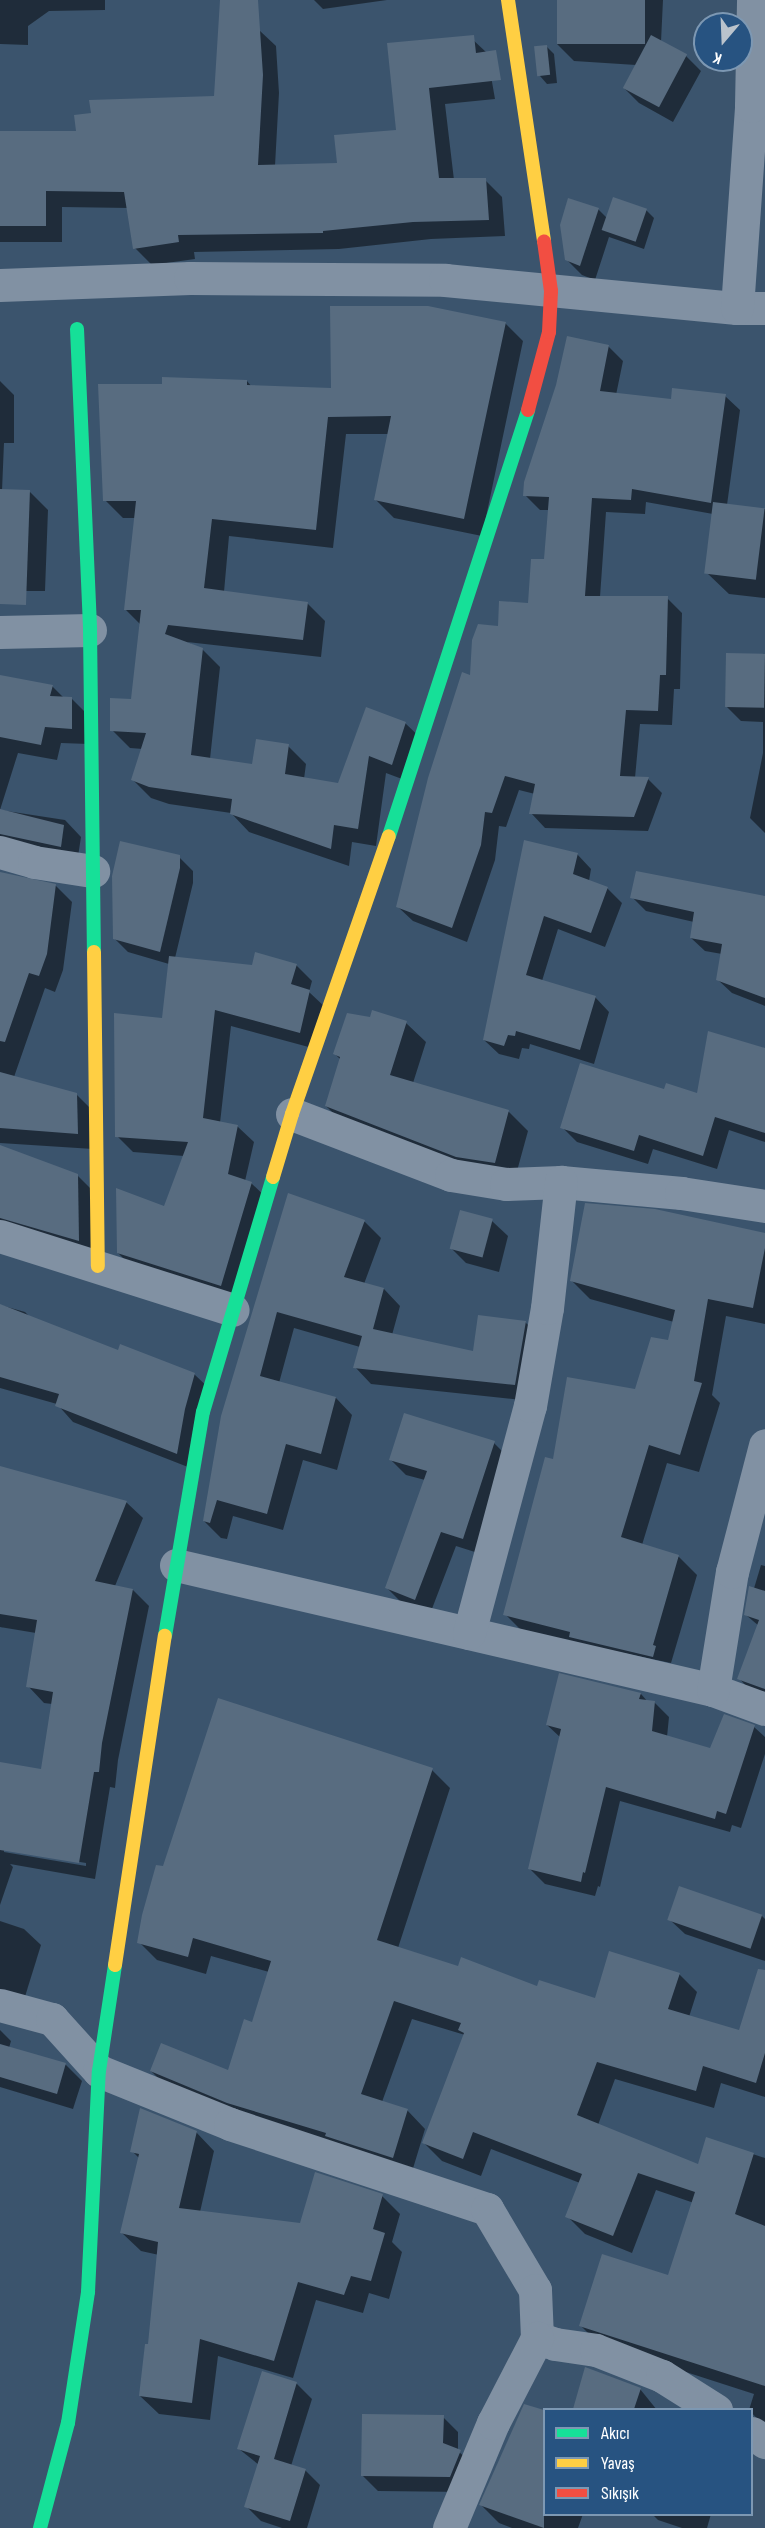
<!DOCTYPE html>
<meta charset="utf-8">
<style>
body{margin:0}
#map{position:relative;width:765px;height:2528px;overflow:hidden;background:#3b546d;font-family:"Sofia Sans Condensed",sans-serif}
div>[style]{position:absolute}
.shadow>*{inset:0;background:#0007}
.building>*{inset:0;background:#586c80;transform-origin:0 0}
.street>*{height:33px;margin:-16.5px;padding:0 16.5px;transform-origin:16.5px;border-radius:16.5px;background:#8191a3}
.fast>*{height:14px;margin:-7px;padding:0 7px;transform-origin:7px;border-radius:7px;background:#16e098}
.slow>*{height:14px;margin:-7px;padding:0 7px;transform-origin:7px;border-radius:7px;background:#ffcf43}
.jam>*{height:14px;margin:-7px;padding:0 7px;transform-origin:7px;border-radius:7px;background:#f24e42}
span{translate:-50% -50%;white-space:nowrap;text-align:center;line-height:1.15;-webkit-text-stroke:4.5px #275381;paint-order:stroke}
.legend{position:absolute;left:543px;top:2408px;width:210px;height:108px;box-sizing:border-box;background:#275381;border:2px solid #7d98b3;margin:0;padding:8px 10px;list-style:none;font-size:18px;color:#fff}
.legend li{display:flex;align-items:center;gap:12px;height:30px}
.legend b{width:30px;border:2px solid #7d98b3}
.north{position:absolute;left:693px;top:12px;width:60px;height:60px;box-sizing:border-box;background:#275381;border:2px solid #7d98b3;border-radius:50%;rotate:199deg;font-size:16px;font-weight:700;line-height:24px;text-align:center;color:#fff}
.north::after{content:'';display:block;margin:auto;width:21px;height:27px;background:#bac3cc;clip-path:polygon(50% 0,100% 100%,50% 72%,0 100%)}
</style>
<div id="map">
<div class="shadow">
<i style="clip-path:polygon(0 0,105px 0,105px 10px,49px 11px,28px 26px,28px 45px,0 44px)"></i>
<i style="clip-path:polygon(314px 0,387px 0,323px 9px)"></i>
<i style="clip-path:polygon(559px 0,663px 0,661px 42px,686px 56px,701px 71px,673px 122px,639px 103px,624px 88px,636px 65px,574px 61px,557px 44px)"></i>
<i style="clip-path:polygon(259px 30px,276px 46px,279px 93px,275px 166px,339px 165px,397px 131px,388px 45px,470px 37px,487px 53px,495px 99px,445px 104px,454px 180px,485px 180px,502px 197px,505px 236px,431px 239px,339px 249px,194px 252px,195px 259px,152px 265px,135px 248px,129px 208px,62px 207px,62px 242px,0 242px,0 132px,77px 132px,216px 97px)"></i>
<i style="clip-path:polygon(547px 47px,554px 54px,557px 83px,547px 84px,540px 76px)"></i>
<i style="clip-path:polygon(598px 209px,607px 218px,646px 210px,654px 218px,644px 249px,609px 237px,595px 280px,582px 275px,567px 260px)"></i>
<i style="clip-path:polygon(505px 323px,523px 341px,482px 536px,394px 518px,376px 500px,389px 434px,346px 434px,333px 548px,229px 536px,224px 592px,307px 603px,325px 621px,321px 657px,187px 642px,202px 649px,220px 667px,210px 759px,254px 765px,288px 746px,306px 764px,304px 779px,339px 784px,366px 709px,405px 723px,424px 741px,410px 782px,386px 773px,376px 846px,352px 842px,349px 866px,249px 832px,231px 813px,169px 804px,151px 798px,133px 780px,143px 749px,130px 748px,112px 730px,132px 700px,141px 625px,126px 610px,135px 518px,123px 518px,105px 500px,163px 385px,247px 381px,252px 387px,332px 389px)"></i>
<i style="clip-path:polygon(608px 346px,623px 361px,616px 395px,672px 401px,725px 396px,740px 410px,727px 505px,765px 509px,765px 598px,729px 594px,707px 573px,713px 514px,646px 502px,645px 514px,606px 512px,600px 597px,667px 598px,682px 613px,680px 689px,674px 689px,672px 725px,640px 724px,635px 778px,648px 779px,662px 793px,648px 831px,545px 828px,531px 813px,535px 794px,519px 790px,506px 827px,499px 826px,495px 860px,467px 942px,413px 921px,398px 907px,472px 677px,499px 627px,529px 604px,545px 561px,549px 510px,540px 510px,525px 495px)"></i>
<i style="clip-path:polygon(0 381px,14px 395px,14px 443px,4px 443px,2px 491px,30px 492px,48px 510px,45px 591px,0 591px)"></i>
<i style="clip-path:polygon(765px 656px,765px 833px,750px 818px,763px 753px,763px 722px,741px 721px,726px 706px)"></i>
<i style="clip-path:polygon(0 677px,52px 686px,64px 698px,71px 698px,88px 715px,88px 744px,61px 743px,57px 760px,18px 753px,0 810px)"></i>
<i style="clip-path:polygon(0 810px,65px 820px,81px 837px,77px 863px,0 860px)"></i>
<i style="clip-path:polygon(525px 842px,577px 854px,591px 869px,589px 881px,607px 888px,622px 903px,605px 947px,558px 929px,542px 981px,595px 997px,609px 1012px,594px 1064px,530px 1044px,529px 1049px,522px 1048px,519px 1059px,499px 1054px,484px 1040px)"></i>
<i style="clip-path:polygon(179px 857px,193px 871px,193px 883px,175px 958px,253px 966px,296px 965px,312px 981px,309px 992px,325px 1007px,316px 1049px,231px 1026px,220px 1123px,237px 1126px,254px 1142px,245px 1181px,251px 1183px,268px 1199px,237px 1302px,134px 1269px,118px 1253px,165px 1208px,184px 1156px,133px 1152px,117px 1136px,163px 1020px,169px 964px,128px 952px,114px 938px)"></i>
<i style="clip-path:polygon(0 873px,56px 886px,72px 902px,63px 970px,55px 992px,45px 988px,14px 1077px,76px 1094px,93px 1111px,93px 1149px,0 1143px)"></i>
<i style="clip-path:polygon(632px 897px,765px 898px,765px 1006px,732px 993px,718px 980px,722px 954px,705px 951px,691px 938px,694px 922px,646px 911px)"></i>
<i style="clip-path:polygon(406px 1023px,426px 1042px,413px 1083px,509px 1112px,528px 1131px,514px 1182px,346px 1126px,326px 1106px,341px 1060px,335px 1054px)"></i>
<i style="clip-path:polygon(765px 1050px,765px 1142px,729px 1130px,717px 1169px,653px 1149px,648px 1164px,577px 1142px,562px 1127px,665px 1091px,698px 1095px)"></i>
<i style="clip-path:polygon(0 1146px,77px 1175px,94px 1192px,95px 1257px,0 1230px)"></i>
<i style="clip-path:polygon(289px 1195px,365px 1222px,381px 1238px,364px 1284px,384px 1289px,400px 1306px,392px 1335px,474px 1353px,525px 1322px,542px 1339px,531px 1401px,371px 1384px,355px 1367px,360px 1347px,294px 1328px,279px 1383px,336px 1398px,352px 1415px,337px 1470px,303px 1460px,283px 1530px,233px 1516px,227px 1539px,221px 1538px,204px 1521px)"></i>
<i style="clip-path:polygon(492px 1221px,508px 1236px,499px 1272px,466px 1263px,451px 1248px)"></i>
<i style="clip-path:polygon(765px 1234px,765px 1324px,726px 1316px,712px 1395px,720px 1403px,699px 1472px,667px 1463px,642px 1545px,679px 1557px,697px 1575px,671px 1663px,523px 1632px,505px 1614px,554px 1461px,637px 1391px,670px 1341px,674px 1322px,590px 1299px,572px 1281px)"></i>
<i style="clip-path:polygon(0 1305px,25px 1312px,30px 1317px,119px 1352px,194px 1374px,211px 1390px,193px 1469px,73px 1422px,57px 1404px,0 1388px)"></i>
<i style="clip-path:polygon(494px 1443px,509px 1458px,478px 1553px,456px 1546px,430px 1614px,402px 1603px,387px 1588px,425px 1480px,406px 1475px,391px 1460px)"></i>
<i style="clip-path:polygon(evenodd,0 1467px,126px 1502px,143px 1518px,115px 1586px,133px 1590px,149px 1606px,118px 1760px,115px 1788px,110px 1787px,95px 1879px,10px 1864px,13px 1867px,0 1905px,0 1775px,42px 1771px,52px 1704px,44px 1703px,28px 1686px,36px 1633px,0 1627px,0 1467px,4px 1849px,86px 1863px,86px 1866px,4px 1852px,4px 1849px)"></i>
<i style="clip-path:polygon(761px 1565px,765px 1566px,765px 1631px,746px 1615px)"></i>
<i style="clip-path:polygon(765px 1667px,765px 1693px,746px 1686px,739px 1678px)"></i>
<i style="clip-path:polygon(641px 1694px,648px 1702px,654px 1702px,669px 1717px,667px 1737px,711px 1750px,754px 1727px,765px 1737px,765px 1754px,741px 1828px,732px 1825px,730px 1832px,620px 1801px,600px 1887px,598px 1886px,595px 1896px,545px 1884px,530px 1869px,561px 1738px,547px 1725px)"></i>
<i style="clip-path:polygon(432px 1770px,450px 1788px,398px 1948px,458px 1968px,596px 2000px,679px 1974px,697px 1992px,689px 2017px,740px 2032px,765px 2027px,765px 2097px,721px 2083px,714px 2108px,615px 2079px,598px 2125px,699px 2166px,707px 2139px,765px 2158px,765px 2427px,749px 2410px,754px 2394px,599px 2344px,581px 2326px,669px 2277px,694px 2203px,656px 2190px,632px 2253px,585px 2234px,567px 2216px,580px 2183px,491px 2149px,481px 2176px,442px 2161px,424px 2143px,465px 2035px,412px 2019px,382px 2102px,407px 2110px,425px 2129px,411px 2175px,169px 2089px,151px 2071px,229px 2072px,253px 2023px,269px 1972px,211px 1956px,206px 1974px,157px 1960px,139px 1942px,164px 1868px)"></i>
<i style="clip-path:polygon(761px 1915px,765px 1919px,765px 1961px,685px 1934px,669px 1919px)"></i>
<i style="clip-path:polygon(0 1921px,24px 1929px,41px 1945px,23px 2003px,0 2013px)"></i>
<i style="clip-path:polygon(0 2030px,11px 2041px,9px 2048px,66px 2065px,82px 2081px,73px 2109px,0 2087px)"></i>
<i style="clip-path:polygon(196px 2132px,214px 2151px,200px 2212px,301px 2225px,382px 2196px,400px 2214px,392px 2242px,402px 2252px,389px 2299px,369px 2293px,363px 2313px,316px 2300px,293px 2378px,218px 2356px,210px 2420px,159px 2414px,140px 2396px,150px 2346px,159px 2255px,141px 2251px,122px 2233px,140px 2159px,132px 2151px)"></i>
<i style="clip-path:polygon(586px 2369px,640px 2389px,657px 2410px,575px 2410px)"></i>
<i style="clip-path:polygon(263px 2373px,297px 2384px,312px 2399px,291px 2466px,305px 2470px,320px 2485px,307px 2528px,282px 2528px,261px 2521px,246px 2506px,259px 2465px,239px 2449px)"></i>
<i style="clip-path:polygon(525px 2406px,544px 2411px,544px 2514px,583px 2514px,578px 2528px,512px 2528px,499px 2523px,481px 2505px)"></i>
<i style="clip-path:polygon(443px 2417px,458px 2432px,458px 2451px,476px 2467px,465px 2492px,378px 2491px,363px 2476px)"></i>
<i style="clip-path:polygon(652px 2514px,711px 2514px,707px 2528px,682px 2528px,658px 2520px)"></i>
</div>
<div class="building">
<i style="clip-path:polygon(220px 0,258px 0,263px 75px,258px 165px,337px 163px,334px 135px,396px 130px,387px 43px,474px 35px,476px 53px,496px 50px,501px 80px,429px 88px,439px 178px,486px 178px,489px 220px,413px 222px,323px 231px,323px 233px,178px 235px,179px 242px,133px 249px,124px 192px,46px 191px,46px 226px,0 226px,0 131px,76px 131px,74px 115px,91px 113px,89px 100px,214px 96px)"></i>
<i style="left:557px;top:0;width:88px;height:44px"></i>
<i style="left:651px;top:35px;width:41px;height:60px;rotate:28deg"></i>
<i style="left:547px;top:45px;width:30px;height:13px;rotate:84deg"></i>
<i style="left:613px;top:197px;width:36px;height:35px;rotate:19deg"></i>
<i style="clip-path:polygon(568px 198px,599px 208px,580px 266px,565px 260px,560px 225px)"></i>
<i style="clip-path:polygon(330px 306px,428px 306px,506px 322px,464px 519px,374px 500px,391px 416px,328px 417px,316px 530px,212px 519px,204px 588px,308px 602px,303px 640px,168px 625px,165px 634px,203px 648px,191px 755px,252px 764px,256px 739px,289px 744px,285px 774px,338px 783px,366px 707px,406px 722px,392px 765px,369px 756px,358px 829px,334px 825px,331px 849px,230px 814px,232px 799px,149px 787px,131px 780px,146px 733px,110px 731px,110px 698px,131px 699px,141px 610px,124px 610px,136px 501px,103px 501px,98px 384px,162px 384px,162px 377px,247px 380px,247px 385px,331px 388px)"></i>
<i style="clip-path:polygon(567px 336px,609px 345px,600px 391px,671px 399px,672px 388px,726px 394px,711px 503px,632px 489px,631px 500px,592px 498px,585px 596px,668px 596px,666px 675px,660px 675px,658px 711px,626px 710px,620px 776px,649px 777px,634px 817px,529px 814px,535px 784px,505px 776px,492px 813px,485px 812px,481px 845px,452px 928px,396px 907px,428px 778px,462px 672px,470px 675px,472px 640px,478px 624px,498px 626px,499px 601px,528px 603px,531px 559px,544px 559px,549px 497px,523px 496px,524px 482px,556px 385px)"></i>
<i style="left:0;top:489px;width:30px;height:115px;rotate:2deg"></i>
<i style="left:713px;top:502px;width:52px;height:72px;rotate:7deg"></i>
<i style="left:726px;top:653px;width:39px;height:54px;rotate:1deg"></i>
<i style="clip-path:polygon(0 675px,53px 685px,50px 696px,72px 697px,72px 729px,45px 727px,41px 745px,0 737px)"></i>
<i style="clip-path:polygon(0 809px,64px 825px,61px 847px,0 834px)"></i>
<i style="clip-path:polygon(524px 840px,578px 853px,573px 874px,608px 887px,591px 933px,544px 916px,526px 975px,596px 996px,580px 1050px,516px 1031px,515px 1036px,508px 1035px,504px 1046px,483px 1040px)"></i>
<i style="clip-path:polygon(120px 841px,180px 855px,180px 868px,160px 952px,113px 939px,112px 876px)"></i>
<i style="clip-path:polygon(636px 871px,765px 896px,765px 998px,716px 980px,722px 944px,690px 938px,694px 912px,630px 898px)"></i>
<i style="clip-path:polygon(0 872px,56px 884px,47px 954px,39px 976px,29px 973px,5px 1042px,0 1041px)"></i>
<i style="clip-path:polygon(255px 952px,297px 964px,291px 984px,310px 990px,300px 1033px,215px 1010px,203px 1118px,238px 1125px,228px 1174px,252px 1182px,221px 1286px,117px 1253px,116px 1188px,164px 1206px,188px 1142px,115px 1137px,114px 1013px,162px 1018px,169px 956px,252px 965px)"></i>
<i style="clip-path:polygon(372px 1010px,407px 1021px,390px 1075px,509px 1110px,495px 1163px,456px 1157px,325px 1106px,340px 1057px,333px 1054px,347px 1013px,370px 1017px)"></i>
<i style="clip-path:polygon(708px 1031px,765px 1048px,765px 1133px,715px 1117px,703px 1156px,639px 1135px,634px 1151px,560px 1128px,580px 1063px,664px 1089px,666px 1083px,697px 1093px)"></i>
<i style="clip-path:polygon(0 1072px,77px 1093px,78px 1134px,0 1128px)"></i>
<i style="clip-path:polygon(0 1145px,78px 1174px,79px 1241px,0 1218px)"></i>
<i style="clip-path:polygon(288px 1193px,365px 1220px,344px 1277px,384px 1288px,373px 1329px,473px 1351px,478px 1315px,526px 1321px,515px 1385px,353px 1368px,362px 1336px,277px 1312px,260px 1376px,336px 1397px,321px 1454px,286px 1444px,267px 1514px,217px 1500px,210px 1523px,203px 1521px,221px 1416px)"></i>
<i style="clip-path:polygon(585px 1203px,655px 1209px,765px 1233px,765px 1248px,753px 1308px,708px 1299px,694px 1381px,702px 1383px,680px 1455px,649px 1445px,621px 1537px,679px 1555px,653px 1645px,656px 1646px,653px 1657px,569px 1637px,570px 1632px,503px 1615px,545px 1457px,553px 1459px,567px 1377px,635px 1389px,651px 1337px,668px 1340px,675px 1310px,570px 1281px)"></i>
<i style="left:460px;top:1210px;width:34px;height:40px;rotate:15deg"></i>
<i style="clip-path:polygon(0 1304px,118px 1350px,120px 1344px,195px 1373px,185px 1409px,177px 1454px,55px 1406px,59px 1394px,0 1377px)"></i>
<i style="clip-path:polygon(404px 1413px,495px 1441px,463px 1539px,441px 1532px,415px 1600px,385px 1588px,427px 1471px,389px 1460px)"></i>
<i style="clip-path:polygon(0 1466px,127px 1501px,95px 1581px,133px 1589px,102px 1743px,99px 1772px,94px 1772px,79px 1863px,0 1850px,0 1762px,41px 1769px,53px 1692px,26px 1687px,37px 1620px,0 1614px)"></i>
<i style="clip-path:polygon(749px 1586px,765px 1591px,765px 1689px,737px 1679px,759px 1620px,744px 1615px)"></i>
<i style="clip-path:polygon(559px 1673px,641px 1693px,639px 1699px,655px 1701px,652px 1731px,710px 1748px,724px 1714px,755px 1725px,726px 1814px,717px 1811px,715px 1819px,606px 1787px,585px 1873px,583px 1872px,581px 1882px,528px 1869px,561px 1729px,546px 1725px)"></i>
<i style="clip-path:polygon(218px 1698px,433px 1768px,377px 1940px,458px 1966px,461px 1957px,537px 1986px,539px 1980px,595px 1998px,609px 1951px,680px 1973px,668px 2009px,739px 2030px,758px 1969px,765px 1970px,765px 2053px,756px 2083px,703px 2066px,696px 2091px,597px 2062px,577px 2115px,698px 2164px,706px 2137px,754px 2153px,735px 2214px,765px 2226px,765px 2386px,579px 2326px,602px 2254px,668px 2275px,695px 2192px,638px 2173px,613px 2236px,565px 2217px,582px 2174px,473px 2132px,463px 2159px,422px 2143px,464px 2033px,458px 2030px,461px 2023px,394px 2001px,361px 2094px,408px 2109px,393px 2158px,325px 2136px,326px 2133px,227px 2103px,150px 2071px,161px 2043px,228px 2070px,244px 2019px,252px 2022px,271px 1961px,193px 1938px,188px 1957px,137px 1943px,142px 1915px,156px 1865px,163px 1866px)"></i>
<i style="left:679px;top:1886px;width:88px;height:36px;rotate:19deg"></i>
<i style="clip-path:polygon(0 2044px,66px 2063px,57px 2094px,0 2077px)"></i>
<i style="clip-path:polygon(140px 2108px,197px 2131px,179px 2208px,300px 2223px,315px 2172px,383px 2194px,373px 2229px,385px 2233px,371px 2281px,351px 2276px,344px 2295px,298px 2282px,274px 2361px,200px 2339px,192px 2403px,139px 2396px,145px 2344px,148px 2344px,158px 2242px,120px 2233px,139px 2154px,130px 2152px)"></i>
<i style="clip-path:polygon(585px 2367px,641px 2388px,634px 2409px,573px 2409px)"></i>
<i style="clip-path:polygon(262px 2371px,297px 2382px,274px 2459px,306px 2469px,290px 2521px,244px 2507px,260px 2456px,237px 2449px)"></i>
<i style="clip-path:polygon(524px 2404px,544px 2410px,544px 2528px,479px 2505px)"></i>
<i style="clip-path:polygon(362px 2414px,444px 2415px,443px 2443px,461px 2450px,450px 2477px,361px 2476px)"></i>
</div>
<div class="street">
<i style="left:0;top:285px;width:190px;rotate:-2.1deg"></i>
<i style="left:190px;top:278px;width:255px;rotate:0.4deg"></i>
<i style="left:445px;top:280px;width:293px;rotate:5.5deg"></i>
<i style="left:737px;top:308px;width:28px"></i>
<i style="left:737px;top:308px;width:202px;rotate:-86deg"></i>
<i style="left:751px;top:106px;width:106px;rotate:-88.9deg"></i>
<i style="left:0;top:632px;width:90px;rotate:-1.3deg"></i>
<i style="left:0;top:852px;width:35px;rotate:16deg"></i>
<i style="left:34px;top:862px;width:60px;rotate:8.7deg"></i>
<i style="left:292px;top:1114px;width:170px;rotate:21deg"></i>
<i style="left:451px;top:1175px;width:56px;rotate:9.3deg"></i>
<i style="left:506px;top:1184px;width:55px;rotate:-2.1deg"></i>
<i style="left:561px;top:1182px;width:121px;rotate:5.2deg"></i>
<i style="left:681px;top:1193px;width:85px;rotate:8.8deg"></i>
<i style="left:0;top:1236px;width:244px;rotate:17.6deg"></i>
<i style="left:176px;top:1565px;width:551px;rotate:13.1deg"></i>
<i style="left:713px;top:1690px;width:55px;rotate:20.1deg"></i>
<i style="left:469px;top:1633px;width:235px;rotate:-75deg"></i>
<i style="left:530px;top:1406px;width:99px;rotate:-80.2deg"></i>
<i style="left:547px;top:1308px;width:127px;rotate:-83.7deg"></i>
<i style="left:713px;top:1690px;width:120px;rotate:-80.9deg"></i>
<i style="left:732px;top:1572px;width:131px;rotate:-75.4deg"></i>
<i style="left:0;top:2005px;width:54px;rotate:15.1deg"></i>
<i style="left:52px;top:2019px;width:70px;rotate:47.9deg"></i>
<i style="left:99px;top:2071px;width:141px;rotate:22deg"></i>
<i style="left:230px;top:2124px;width:271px;rotate:18.3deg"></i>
<i style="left:487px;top:2209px;width:94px;rotate:59.3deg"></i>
<i style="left:535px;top:2290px;width:48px;rotate:87.6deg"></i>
<i style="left:537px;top:2338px;width:19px;rotate:18deg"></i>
<i style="left:555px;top:2344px;width:41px;rotate:8.3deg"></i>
<i style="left:596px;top:2350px;width:71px;rotate:21.5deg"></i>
<i style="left:662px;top:2376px;width:64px;rotate:32.2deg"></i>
<i style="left:752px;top:2433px;width:16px;rotate:35deg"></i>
<i style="left:449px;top:2528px;width:114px;rotate:-67.3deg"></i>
<i style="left:493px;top:2423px;width:96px;rotate:-62.6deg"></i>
</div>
<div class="fast">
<i style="left:77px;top:329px;width:301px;rotate:87.5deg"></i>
<i style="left:90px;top:630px;width:322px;rotate:89.3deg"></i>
<i style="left:389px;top:836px;width:448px;rotate:-71.9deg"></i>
<i style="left:165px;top:1636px;width:227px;rotate:-80.4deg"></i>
<i style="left:203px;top:1412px;width:245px;rotate:-73.4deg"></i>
<i style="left:40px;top:2528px;width:109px;rotate:-75.1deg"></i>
<i style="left:68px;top:2423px;width:133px;rotate:-81.3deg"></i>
<i style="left:88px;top:2292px;width:221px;rotate:-87.2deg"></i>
<i style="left:99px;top:2071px;width:107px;rotate:-81.4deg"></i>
</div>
<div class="slow">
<i style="left:508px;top:0;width:244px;rotate:81.5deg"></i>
<i style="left:94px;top:952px;width:314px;rotate:89.3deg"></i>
<i style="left:273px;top:1177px;width:66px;rotate:-73.2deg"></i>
<i style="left:292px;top:1114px;width:294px;rotate:-70.8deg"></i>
<i style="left:115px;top:1965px;width:333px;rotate:-81.4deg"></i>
</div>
<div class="jam">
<i style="left:528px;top:410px;width:81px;rotate:-74.9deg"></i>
<i style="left:549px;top:332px;width:41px;rotate:-87.2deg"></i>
<i style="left:551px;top:291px;width:50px;rotate:-98deg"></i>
</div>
<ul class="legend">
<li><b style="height:8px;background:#16e098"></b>Akıcı</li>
<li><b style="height:8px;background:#ffcf43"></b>Yavaş</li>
<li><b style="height:8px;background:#f24e42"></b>Sıkışık</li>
</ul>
<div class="north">K</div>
</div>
